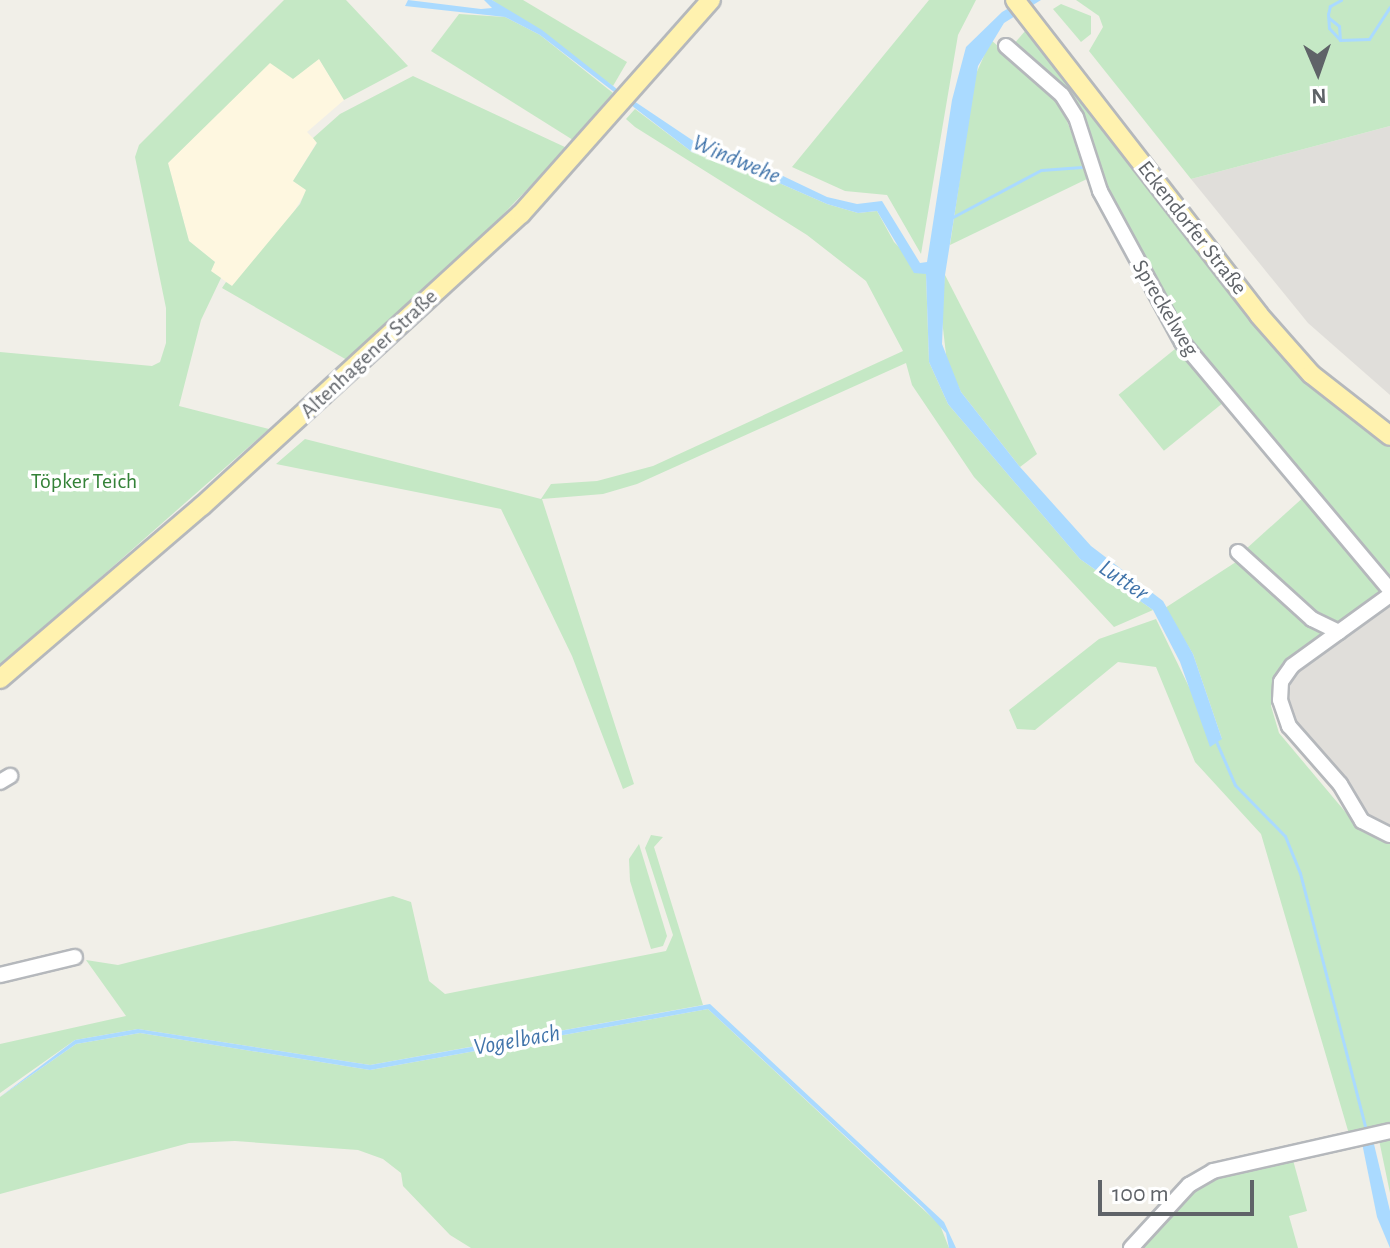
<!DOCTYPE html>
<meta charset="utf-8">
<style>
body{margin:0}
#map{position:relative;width:1390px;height:1248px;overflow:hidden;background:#f1efe8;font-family:"Alegreya Sans",sans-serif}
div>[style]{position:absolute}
.commercial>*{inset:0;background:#fef7e0}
.industrial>*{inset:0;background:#e0deda}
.green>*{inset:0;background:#c5e8c5;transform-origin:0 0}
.water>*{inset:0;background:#aadaff}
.stream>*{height:3px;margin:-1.5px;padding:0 1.5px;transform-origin:1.5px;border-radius:1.5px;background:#aadaff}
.roads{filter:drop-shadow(2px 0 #b5b8bc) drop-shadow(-2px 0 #b5b8bc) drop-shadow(0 2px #b5b8bc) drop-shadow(0 -2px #b5b8bc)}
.minor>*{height:14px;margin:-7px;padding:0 7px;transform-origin:7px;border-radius:7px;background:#fff}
.major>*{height:18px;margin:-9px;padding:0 9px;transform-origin:9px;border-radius:9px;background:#fff2af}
span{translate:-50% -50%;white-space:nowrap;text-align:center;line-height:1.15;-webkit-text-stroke:7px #fff;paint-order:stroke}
.street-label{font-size:22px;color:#5f6368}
.park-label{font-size:22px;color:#348238}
.water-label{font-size:24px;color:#4174aa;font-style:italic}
.north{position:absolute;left:1278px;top:32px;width:80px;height:80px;-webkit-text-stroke:6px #fff;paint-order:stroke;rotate:178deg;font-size:22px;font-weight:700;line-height:32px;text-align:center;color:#5f6368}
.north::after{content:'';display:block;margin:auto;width:28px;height:36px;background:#5f6368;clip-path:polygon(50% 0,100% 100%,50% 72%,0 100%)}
.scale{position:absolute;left:1098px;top:1180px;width:156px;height:36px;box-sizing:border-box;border:4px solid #5f6368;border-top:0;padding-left:10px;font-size:24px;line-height:28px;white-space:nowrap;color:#5f6368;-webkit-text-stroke:6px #fff;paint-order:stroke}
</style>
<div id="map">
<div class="commercial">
<i style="clip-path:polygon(319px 59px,344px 100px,307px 132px,317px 142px,293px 181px,307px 190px,283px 230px,232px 286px,211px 271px,215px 262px,189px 241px,168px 163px,270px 62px)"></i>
</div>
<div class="industrial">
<i style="clip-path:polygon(1390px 126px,1390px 395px,1308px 323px,1191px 179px)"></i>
<i style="clip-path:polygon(1390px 599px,1390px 829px,1365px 815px,1346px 780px,1293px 721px,1286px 698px,1295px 670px)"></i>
</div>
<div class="green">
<i style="clip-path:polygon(284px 0,346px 0,408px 66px,344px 100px,319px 59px,293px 79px,270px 63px,168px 163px,189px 241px,215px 262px,211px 271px,221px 278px,201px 320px,179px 406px,269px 429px,0 666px,0 352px,152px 366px,160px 362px,166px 343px,166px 308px,135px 157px,139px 145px)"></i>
<i style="clip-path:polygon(492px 0,523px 0,627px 62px,613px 86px)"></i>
<i style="clip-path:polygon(929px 0,976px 0,958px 35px,921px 254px,887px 195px,845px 191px,792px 167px)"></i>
<i style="clip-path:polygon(1076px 0,1390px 0,1390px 126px,1191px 179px,1089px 51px,1103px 27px,1099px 16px)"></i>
<i style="clip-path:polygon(1061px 4px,1091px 16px,1091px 34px,1081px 42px,1053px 9px)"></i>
<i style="clip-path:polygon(459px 14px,505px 17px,540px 35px,613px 93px,573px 140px,431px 51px)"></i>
<i style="clip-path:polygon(1026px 30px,1279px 354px,1355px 422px,1390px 446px,1390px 585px,1197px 359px,1109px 202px,1080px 112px,1013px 45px)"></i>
<i style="clip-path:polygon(991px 40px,1058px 98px,1089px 178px,950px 245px,975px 76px)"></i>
<i style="clip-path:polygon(413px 76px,567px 148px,490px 228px,347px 360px,222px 288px,226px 282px,232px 286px,300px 204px,306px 190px,293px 181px,317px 143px,313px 138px,340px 114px)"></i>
<i style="clip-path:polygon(635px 109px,692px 152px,729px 161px,827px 204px,858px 213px,877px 211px,894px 242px,926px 274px,929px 362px,948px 404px,1080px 559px,1153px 610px,1114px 627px,974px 477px,912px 385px,906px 363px,637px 484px,603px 494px,542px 499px,634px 784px,623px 789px,572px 656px,501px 509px,276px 464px,305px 439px,541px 499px,551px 484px,597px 481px,653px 466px,903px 351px,866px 281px,807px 235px,635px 127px,626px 119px)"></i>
<i style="clip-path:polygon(945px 275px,1037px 454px,1020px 467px,961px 392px,947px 363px,941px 311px)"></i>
<i style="left:1180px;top:345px;width:72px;height:79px;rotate:51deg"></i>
<i style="clip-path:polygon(1306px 495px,1385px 588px,1334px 626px,1321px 621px,1246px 549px)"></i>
<i style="clip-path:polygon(1239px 560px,1327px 631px,1277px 671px,1271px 706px,1279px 733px,1353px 821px,1390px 840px,1390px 1123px,1349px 1134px,1261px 834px,1195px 762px,1156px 667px,1118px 662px,1035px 730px,1017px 729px,1009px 710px,1099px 639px,1156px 619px,1189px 687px,1222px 739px,1193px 654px,1165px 608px)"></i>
<i style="clip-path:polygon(651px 835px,663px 837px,654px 847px,703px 1005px,370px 1065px,138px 1029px,75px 1040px,0 1093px,0 1044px,126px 1016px,86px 960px,118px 965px,393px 896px,411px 902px,429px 981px,445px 994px,666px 951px,673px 935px,645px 848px)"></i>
<i style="clip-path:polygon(639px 844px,667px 936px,663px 946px,651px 949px,630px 881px,629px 859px)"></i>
<i style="clip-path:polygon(708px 1009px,940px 1225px,949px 1248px,471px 1248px,450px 1235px,403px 1186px,401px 1173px,383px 1159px,358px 1150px,235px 1141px,189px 1143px,0 1194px,0 1097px,76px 1044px,140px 1033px,370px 1070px)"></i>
<i style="clip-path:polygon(1390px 1137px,1390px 1193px,1379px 1140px)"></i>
<i style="clip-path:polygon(1293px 1160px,1307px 1211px,1289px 1216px,1298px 1248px,1142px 1248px,1205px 1180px)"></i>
</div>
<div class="water">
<i style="clip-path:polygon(408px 0,481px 9px,492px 8px,484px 0,492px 0,542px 30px,622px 93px,695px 142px,735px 153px,827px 197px,857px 204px,882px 201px,920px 263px,927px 262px,952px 100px,966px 47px,1002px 12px,1023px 0,1041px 0,1004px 23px,978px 66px,945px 275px,942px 344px,961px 392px,1020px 467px,1091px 546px,1163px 601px,1193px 654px,1222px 739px,1210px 747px,1180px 662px,1153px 610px,1080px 559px,948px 404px,929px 362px,926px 274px,914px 273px,877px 211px,858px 213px,827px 204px,729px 161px,692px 152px,540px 35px,505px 17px,405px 6px)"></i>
<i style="clip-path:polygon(710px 1004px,944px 1222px,956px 1248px,949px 1248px,946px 1233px,923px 1208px,708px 1009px,370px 1070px,140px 1033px,76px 1044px,0 1097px,75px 1040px,138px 1029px,370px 1065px)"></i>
<i style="clip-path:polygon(1373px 1140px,1390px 1211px,1390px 1248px,1377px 1217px,1362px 1143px)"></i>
</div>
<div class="stream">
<i style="left:1341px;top:0;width:13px;rotate:151deg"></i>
<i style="left:1330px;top:6px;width:8px;rotate:104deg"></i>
<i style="left:1328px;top:14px;width:14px;rotate:86deg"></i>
<i style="left:1329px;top:28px;width:16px;rotate:47deg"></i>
<i style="left:1340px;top:40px;width:29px;rotate:-2deg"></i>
<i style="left:1369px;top:39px;width:38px;rotate:-57deg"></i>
<i style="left:1329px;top:18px;width:13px;rotate:39deg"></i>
<i style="left:1339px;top:26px;width:14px;rotate:86deg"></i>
<i style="left:951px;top:218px;width:102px;rotate:-28.1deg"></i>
<i style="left:1041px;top:170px;width:41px;rotate:-4.2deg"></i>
<i style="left:1216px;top:741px;width:48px;rotate:66.6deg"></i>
<i style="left:1235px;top:785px;width:71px;rotate:45.6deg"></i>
<i style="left:1285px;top:836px;width:40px;rotate:68deg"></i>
<i style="left:1300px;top:873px;width:265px;rotate:75.6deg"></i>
</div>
<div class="roads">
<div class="minor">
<i style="left:1006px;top:46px;width:74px;rotate:41.2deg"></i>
<i style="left:1062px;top:95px;width:26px;rotate:58deg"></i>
<i style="left:1076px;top:117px;width:78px;rotate:72deg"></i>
<i style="left:1100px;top:191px;width:172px;rotate:61.5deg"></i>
<i style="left:1182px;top:342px;width:324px;rotate:50deg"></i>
<i style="left:1238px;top:552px;width:100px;rotate:42.2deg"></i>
<i style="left:1312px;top:619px;width:30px;rotate:26deg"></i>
<i style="left:1390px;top:595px;width:121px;rotate:144.1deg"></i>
<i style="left:1292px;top:666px;width:19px;rotate:125deg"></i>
<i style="left:1281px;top:682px;width:18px;rotate:93deg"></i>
<i style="left:1280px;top:700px;width:28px;rotate:71deg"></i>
<i style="left:1289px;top:726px;width:77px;rotate:48.7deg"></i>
<i style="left:1340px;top:784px;width:43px;rotate:59.3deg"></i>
<i style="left:1362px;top:821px;width:31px;rotate:27deg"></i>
<i style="left:0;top:782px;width:12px;rotate:-31deg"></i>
<i style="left:0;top:975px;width:77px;rotate:-13.5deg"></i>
<i style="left:1131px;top:1248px;width:86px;rotate:-47.4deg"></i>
<i style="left:1189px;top:1185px;width:28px;rotate:-30deg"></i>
<i style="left:1213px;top:1171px;width:181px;rotate:-12.7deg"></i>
</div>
<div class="major">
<i style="left:1015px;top:0;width:398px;rotate:52.2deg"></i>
<i style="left:1259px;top:315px;width:79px;rotate:48.6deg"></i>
<i style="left:1311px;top:374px;width:100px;rotate:38.1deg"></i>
<i style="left:0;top:679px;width:266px;rotate:-40.6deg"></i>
<i style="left:202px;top:506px;width:432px;rotate:-42.5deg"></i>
<i style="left:521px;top:214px;width:286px;rotate:-48.4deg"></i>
</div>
</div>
<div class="street-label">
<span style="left:1192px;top:228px;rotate:52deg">Eckendorfer Straße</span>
<span style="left:1165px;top:308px;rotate:59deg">Spreckelweg</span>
<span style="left:369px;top:354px;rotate:-43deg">Altenhagener Straße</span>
</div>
<div class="park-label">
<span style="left:84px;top:482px">Töpker Teich</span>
</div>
<div class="water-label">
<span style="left:736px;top:160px;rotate:23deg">Windwehe</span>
<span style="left:1123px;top:581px;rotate:34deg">Lutter</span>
<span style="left:517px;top:1041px;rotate:-10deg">Vogelbach</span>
</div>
<div class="north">N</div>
<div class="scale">100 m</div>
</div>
